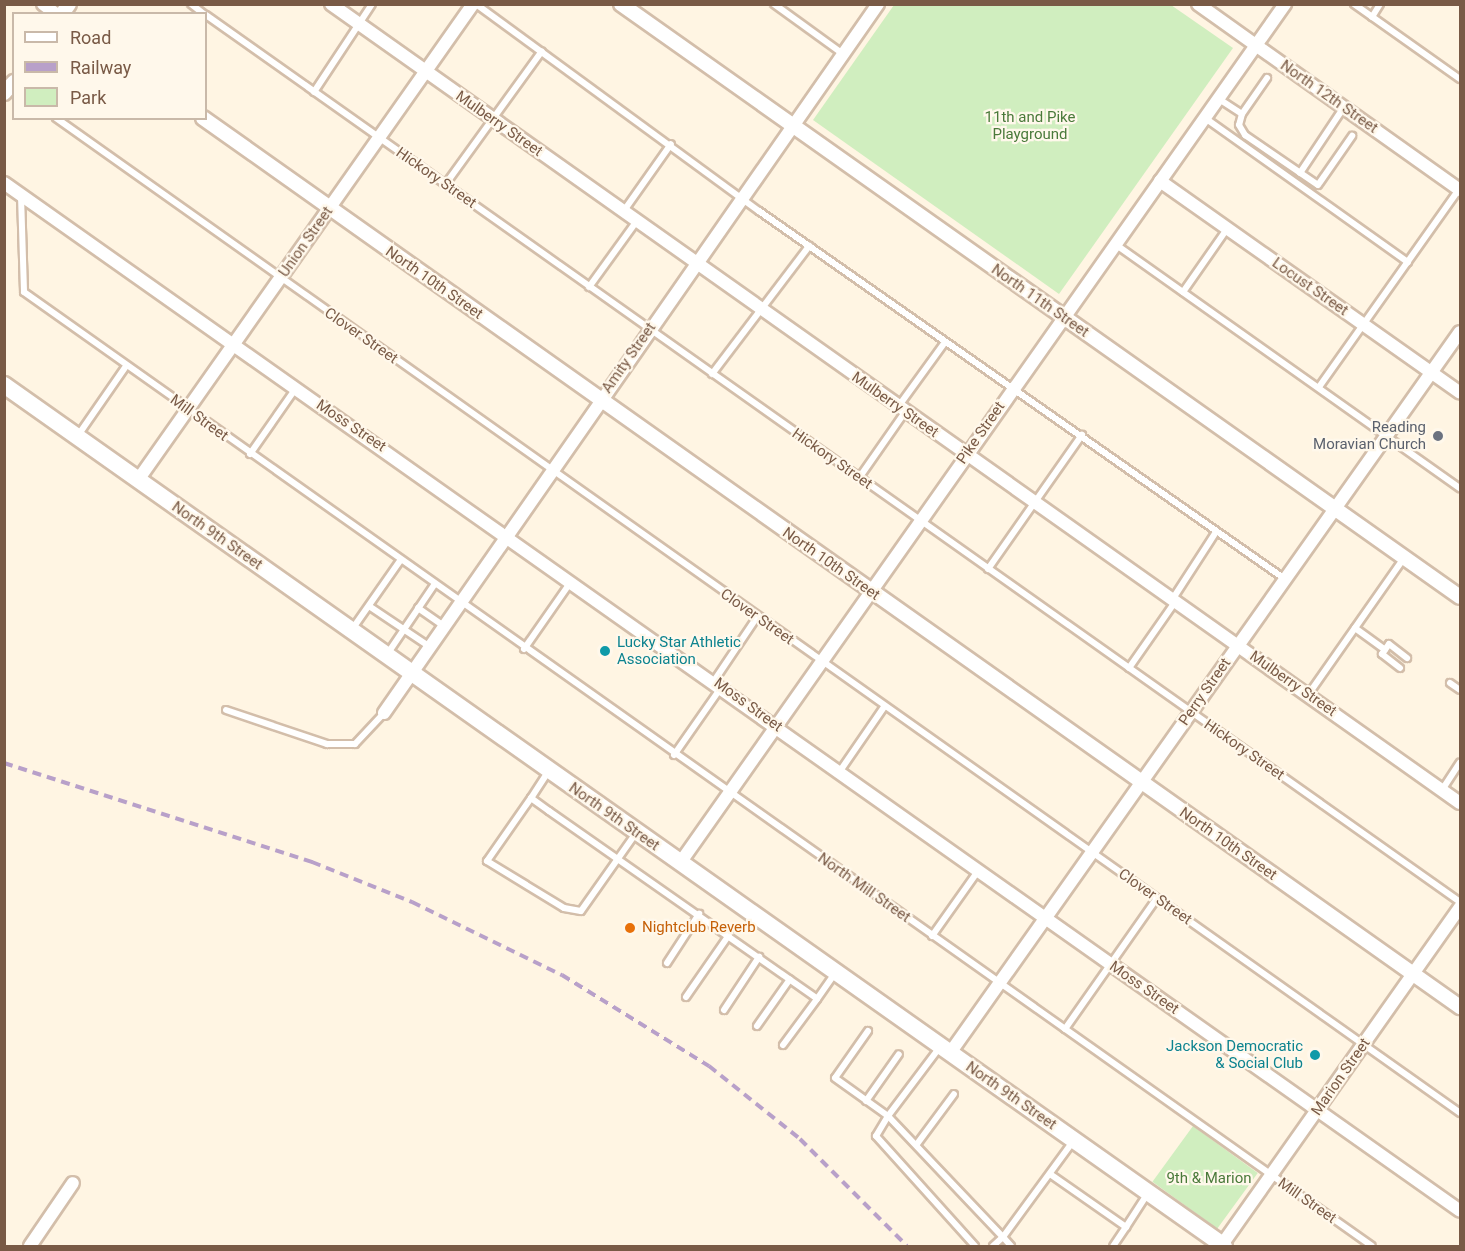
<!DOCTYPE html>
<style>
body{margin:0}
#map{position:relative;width:1465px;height:1251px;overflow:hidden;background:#fff5e3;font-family:Roboto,sans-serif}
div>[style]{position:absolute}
.green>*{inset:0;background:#d0eebf;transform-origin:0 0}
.roads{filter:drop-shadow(2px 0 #d3beaa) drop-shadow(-2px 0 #d3beaa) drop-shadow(0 2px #d3beaa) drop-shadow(0 -2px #d3beaa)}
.service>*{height:6px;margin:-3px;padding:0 3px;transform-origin:3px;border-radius:3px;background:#fff}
.minor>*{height:12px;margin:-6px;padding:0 6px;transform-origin:6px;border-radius:6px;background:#fff}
.tertiary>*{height:14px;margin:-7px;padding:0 7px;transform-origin:7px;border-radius:7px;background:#fff}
.secondary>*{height:16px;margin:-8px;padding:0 8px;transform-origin:8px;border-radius:8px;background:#fff}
.rail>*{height:4px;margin-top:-2px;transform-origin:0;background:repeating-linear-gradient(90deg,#b8a0c9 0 9px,transparent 0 15px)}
.dots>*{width:16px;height:16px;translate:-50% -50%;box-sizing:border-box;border:3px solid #fff8eb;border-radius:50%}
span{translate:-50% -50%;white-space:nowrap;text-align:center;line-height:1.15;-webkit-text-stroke:4.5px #fff8eb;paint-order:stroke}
.street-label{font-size:15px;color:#795a46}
.park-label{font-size:15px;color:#4a7a3a}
.worship-label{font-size:15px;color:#5b616d}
.right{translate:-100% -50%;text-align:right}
.culture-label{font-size:15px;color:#0d838f}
.left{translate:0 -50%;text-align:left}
.food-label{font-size:15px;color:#c56008}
.frame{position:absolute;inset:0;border:6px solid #795a46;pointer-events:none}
.legend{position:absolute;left:12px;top:12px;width:195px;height:108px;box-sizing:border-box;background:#fff8eb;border:2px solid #c9b9a9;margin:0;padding:8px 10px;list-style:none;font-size:18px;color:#795a46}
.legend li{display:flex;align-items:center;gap:12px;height:30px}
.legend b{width:30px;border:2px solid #c9b9a9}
</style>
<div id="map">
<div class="green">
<i style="clip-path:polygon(894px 5px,1171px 5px,1233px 48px,1059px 294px,813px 120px)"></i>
<i style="left:1193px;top:1126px;width:80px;height:69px;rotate:36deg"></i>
</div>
<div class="roads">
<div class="service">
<i style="left:191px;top:4px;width:16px;rotate:38deg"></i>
<i style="left:476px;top:4px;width:351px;rotate:36.2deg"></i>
<i style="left:759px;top:211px;width:642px;rotate:34.98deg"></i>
<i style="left:774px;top:4px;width:85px;rotate:35.9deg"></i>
<i style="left:1354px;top:4px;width:130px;rotate:35.3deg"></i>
<i style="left:206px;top:15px;width:1536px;rotate:35.27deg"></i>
<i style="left:1372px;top:17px;width:15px;rotate:-58deg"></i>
<i style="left:314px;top:92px;width:105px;rotate:-56.6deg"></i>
<i style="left:1219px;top:99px;width:27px;rotate:33deg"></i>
<i style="left:1242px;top:114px;width:44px;rotate:-55.2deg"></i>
<i style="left:1242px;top:114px;width:11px;rotate:105deg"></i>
<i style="left:1239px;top:125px;width:12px;rotate:59deg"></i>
<i style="left:1245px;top:135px;width:88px;rotate:34.4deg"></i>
<i style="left:1318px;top:185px;width:60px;rotate:-55.2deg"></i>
<i style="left:56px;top:118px;width:1721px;rotate:35.32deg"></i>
<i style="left:1205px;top:118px;width:249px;rotate:35.4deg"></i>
<i style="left:1300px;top:173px;width:79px;rotate:-56.3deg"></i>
<i style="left:445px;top:185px;width:165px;rotate:-54.1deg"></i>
<i style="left:21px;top:196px;width:96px;rotate:88.2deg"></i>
<i style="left:24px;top:292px;width:1651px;rotate:35.29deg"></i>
<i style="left:623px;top:212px;width:83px;rotate:-54.8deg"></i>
<i style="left:1115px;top:244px;width:423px;rotate:35.3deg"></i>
<i style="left:589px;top:287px;width:80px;rotate:-54.1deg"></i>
<i style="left:1183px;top:292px;width:77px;rotate:-55.1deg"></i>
<i style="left:712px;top:374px;width:161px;rotate:-52.8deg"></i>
<i style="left:1319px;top:387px;width:242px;rotate:-54.7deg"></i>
<i style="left:898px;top:407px;width:80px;rotate:-54.1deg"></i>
<i style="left:79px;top:434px;width:83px;rotate:-55.3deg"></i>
<i style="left:250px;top:454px;width:80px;rotate:-55.1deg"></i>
<i style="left:859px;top:478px;width:80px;rotate:-55.1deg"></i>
<i style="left:988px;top:569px;width:164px;rotate:-55deg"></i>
<i style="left:1172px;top:600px;width:81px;rotate:-57.1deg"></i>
<i style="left:369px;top:606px;width:70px;rotate:33.9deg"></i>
<i style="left:418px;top:608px;width:28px;rotate:35deg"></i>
<i style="left:353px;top:628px;width:82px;rotate:-55deg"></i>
<i style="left:1355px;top:628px;width:37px;rotate:36deg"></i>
<i style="left:524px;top:649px;width:80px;rotate:-55.1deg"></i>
<i style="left:388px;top:653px;width:82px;rotate:-55.9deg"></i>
<i style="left:1129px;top:668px;width:80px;rotate:-55.1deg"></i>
<i style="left:1400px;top:668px;width:23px;rotate:-142deg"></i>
<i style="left:1382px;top:654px;width:12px;rotate:-55deg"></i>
<i style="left:1389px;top:644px;width:23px;rotate:38deg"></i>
<i style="left:714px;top:681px;width:77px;rotate:-56.1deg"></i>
<i style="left:1450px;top:683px;width:12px;rotate:35deg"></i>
<i style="left:1308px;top:695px;width:167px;rotate:-55deg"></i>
<i style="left:226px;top:710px;width:107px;rotate:18.6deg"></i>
<i style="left:327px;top:744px;width:28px"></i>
<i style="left:355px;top:744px;width:42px;rotate:-46.9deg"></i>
<i style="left:674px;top:755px;width:80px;rotate:-55.1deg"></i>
<i style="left:840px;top:771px;width:78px;rotate:-55.5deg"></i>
<i style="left:548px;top:772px;width:31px;rotate:123deg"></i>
<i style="left:531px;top:798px;width:22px;rotate:36deg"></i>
<i style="left:549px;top:811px;width:327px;rotate:35deg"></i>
<i style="left:817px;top:999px;width:32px;rotate:-55deg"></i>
<i style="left:1442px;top:790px;width:33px;rotate:-57deg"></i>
<i style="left:531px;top:798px;width:77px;rotate:124.9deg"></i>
<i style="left:487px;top:861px;width:90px;rotate:31.4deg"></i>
<i style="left:564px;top:908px;width:17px;rotate:10deg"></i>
<i style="left:581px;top:911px;width:95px;rotate:-54.8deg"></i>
<i style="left:932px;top:936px;width:80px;rotate:-54.7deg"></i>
<i style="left:667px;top:963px;width:59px;rotate:-56.9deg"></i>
<i style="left:686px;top:997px;width:75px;rotate:-55.3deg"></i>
<i style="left:724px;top:1010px;width:64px;rotate:-56.6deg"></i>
<i style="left:757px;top:1026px;width:57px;rotate:-54.9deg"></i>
<i style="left:1065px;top:1029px;width:160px;rotate:-54.9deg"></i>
<i style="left:868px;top:1031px;width:57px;rotate:125.1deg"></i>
<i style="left:835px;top:1078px;width:65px;rotate:35.6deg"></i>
<i style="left:888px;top:1116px;width:86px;rotate:-53deg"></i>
<i style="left:783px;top:1045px;width:57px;rotate:-53.5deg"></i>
<i style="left:866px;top:1101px;width:57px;rotate:-54.9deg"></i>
<i style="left:917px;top:1144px;width:62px;rotate:-53.5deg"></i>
<i style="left:1050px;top:1174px;width:93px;rotate:34.9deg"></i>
<i style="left:1126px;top:1227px;width:23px;rotate:124deg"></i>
<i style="left:1126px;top:1227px;width:40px;rotate:-57.1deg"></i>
<i style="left:975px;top:1246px;width:148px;rotate:-132deg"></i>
<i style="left:876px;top:1136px;width:23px;rotate:-59deg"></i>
<i style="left:888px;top:1116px;width:167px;rotate:46.5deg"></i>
<i style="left:1003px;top:1237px;width:120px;rotate:-53.8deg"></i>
<i style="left:993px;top:1246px;width:13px;rotate:-42deg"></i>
<i style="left:1003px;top:1237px;width:12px;rotate:48deg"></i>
</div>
<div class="minor">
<i style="left:43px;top:4px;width:16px;rotate:38deg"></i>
<i style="left:331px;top:4px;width:1383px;rotate:35.29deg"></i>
<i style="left:1198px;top:4px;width:321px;rotate:35.4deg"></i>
<i style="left:1160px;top:181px;width:367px;rotate:35.2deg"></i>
<i style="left:4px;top:183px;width:1782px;rotate:35.22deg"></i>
<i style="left:138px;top:480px;width:582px;rotate:-54.86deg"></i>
<i style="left:384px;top:713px;width:864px;rotate:-55.13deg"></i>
<i style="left:680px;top:863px;width:1051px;rotate:-54.84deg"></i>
<i style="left:950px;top:1053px;width:883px;rotate:-54.73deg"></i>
<i style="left:30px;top:1246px;width:76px;rotate:-55.7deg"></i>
<i style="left:1221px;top:1246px;width:415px;rotate:-54.8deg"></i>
</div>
<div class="tertiary">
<i style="left:621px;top:4px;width:1027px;rotate:35.25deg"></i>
<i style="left:62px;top:14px;width:12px;rotate:-55deg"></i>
<i style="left:4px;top:93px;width:15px;rotate:-48deg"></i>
<i style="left:203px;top:118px;width:1540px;rotate:35.27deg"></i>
</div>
<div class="secondary">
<i style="left:4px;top:385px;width:1493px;rotate:35.21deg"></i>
</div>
</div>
<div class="rail">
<i style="left:4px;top:763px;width:324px;rotate:17.8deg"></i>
<i style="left:312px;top:862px;width:108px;rotate:21.8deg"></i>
<i style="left:412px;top:902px;width:167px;rotate:26deg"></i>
<i style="left:562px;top:975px;width:173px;rotate:31.8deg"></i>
<i style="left:709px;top:1066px;width:117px;rotate:38.7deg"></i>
<i style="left:800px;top:1139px;width:151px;rotate:45deg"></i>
</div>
<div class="dots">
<i style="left:1438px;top:436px;background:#6b7280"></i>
<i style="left:605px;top:651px;background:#0f9aa8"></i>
<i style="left:630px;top:928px;background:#e8710a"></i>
<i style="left:1315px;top:1055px;background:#0f9aa8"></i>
</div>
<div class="street-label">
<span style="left:1329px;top:97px;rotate:35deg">North 12th Street</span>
<span style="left:499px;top:124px;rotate:35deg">Mulberry Street</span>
<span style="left:436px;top:178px;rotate:35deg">Hickory Street</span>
<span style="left:306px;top:242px;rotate:-55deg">Union Street</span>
<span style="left:434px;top:283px;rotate:35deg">North 10th Street</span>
<span style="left:1310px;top:287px;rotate:35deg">Locust Street</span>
<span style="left:1040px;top:301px;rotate:35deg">North 11th Street</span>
<span style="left:361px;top:336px;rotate:35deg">Clover Street</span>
<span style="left:629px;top:358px;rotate:-55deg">Amity Street</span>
<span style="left:895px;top:405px;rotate:35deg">Mulberry Street</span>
<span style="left:199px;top:418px;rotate:36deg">Mill Street</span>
<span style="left:351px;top:426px;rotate:34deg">Moss Street</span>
<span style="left:981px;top:433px;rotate:-55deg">Pike Street</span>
<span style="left:832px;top:459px;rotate:35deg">Hickory Street</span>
<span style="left:217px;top:536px;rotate:35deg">North 9th Street</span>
<span style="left:831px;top:564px;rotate:35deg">North 10th Street</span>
<span style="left:757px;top:617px;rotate:35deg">Clover Street</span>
<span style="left:1293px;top:684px;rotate:35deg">Mulberry Street</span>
<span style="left:1205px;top:692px;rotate:-55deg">Perry Street</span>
<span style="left:748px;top:705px;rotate:36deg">Moss Street</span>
<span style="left:1244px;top:750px;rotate:35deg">Hickory Street</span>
<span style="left:614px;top:817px;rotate:35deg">North 9th Street</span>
<span style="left:1228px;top:844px;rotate:35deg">North 10th Street</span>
<span style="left:864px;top:888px;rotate:35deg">North Mill Street</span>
<span style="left:1155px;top:897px;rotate:35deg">Clover Street</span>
<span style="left:1144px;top:988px;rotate:35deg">Moss Street</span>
<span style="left:1341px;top:1077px;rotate:-55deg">Marion Street</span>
<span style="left:1011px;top:1096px;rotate:35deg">North 9th Street</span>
<span style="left:1307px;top:1201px;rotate:35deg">Mill Street</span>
</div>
<div class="park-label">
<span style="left:1030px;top:126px">11th and Pike<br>Playground</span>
<span style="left:1209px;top:1179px">9th &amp; Marion</span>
</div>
<div class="worship-label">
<span class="right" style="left:1426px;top:436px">Reading<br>Moravian Church</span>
</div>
<div class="culture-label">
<span class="left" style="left:617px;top:651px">Lucky Star Athletic<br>Association</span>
<span class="right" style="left:1303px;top:1055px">Jackson Democratic<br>&amp; Social Club</span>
</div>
<div class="food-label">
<span class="left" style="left:642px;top:928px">Nightclub Reverb</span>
</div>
<div class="frame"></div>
<ul class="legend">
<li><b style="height:8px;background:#fff"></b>Road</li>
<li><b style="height:8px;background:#b8a0c9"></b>Railway</li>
<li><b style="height:16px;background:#d0eebf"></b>Park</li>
</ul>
</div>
